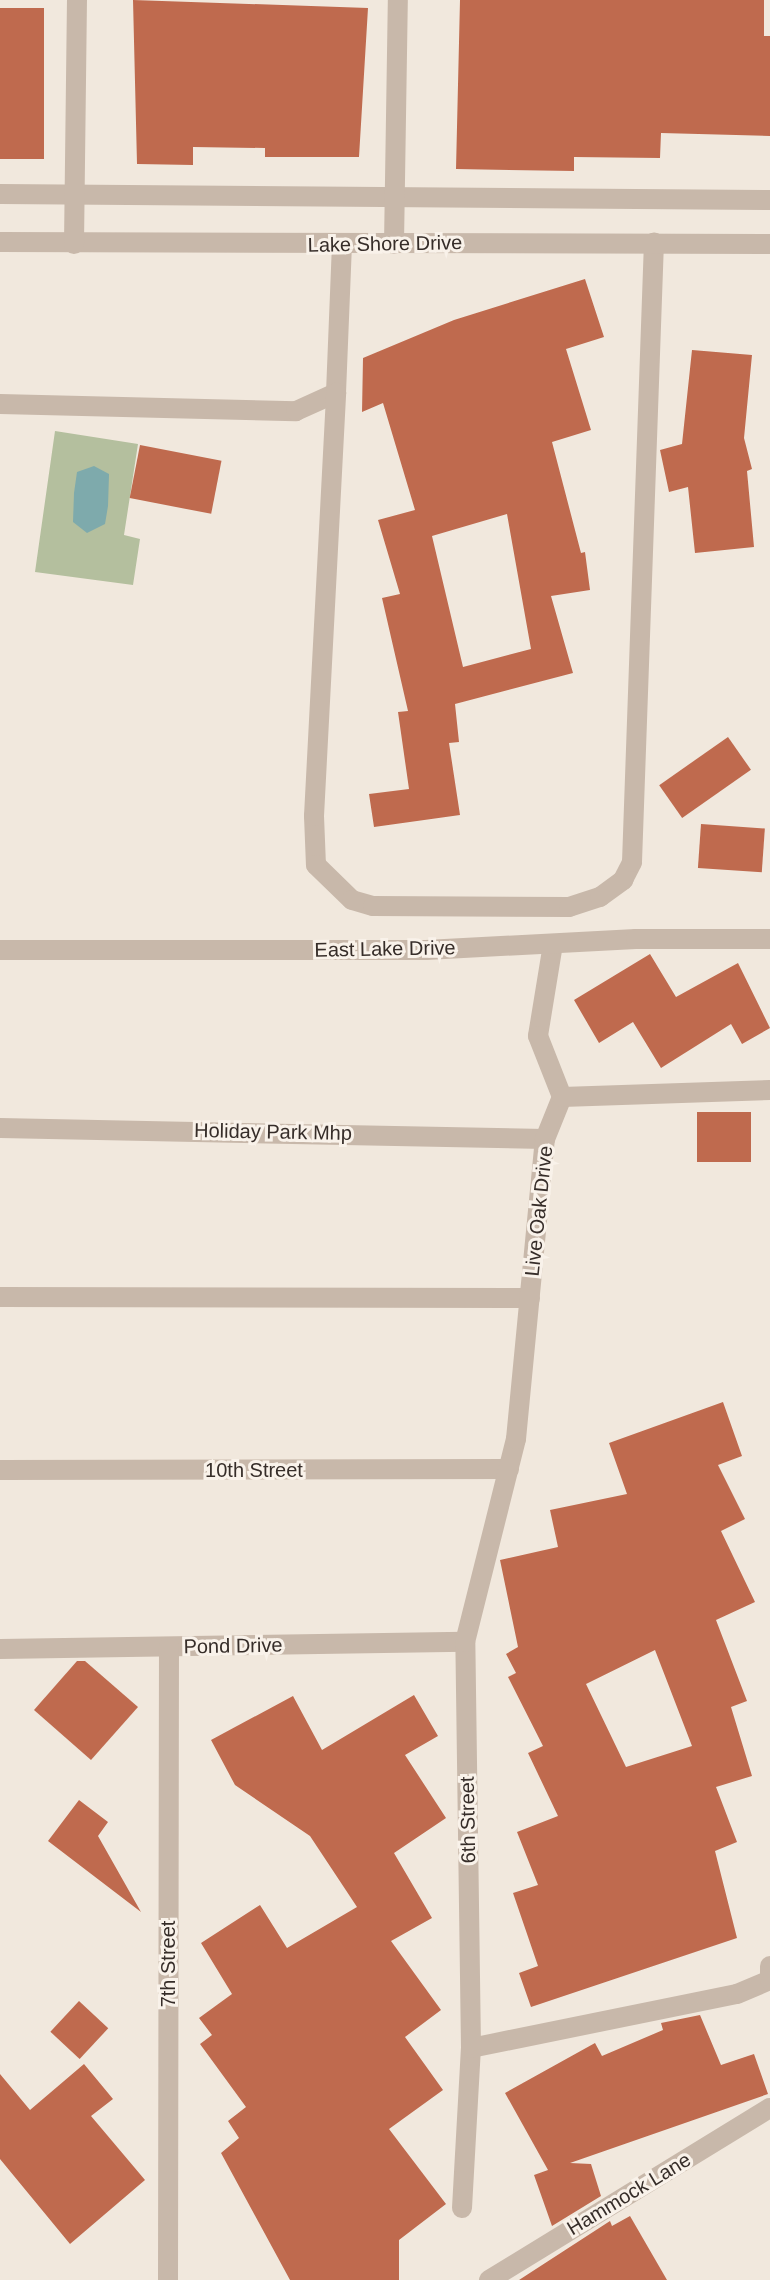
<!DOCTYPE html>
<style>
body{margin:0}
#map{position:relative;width:770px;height:2280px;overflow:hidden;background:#f1e8dd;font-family:Arial,sans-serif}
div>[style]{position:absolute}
.green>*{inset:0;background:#b4bf9e}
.water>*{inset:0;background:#7eaaac}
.building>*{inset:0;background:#bf6a4e;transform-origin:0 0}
.lane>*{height:20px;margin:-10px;padding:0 10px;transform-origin:10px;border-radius:10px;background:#c8b8aa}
.street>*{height:20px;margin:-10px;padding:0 10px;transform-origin:10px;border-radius:10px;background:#c8b8aa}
span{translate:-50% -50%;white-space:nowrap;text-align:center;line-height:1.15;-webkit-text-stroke:6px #f9f2ea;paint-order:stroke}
.street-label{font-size:20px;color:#362d29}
</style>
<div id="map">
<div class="green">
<div style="clip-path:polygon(55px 431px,138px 444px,124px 535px,140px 539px,133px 585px,35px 572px)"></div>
</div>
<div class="water">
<div style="clip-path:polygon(94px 466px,109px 474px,108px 506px,105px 524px,87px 533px,73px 522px,74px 493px,77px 472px)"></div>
</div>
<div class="building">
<div style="clip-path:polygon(133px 0,368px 8px,359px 157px,265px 157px,265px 148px,193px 147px,193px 165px,137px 164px)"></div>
<div style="clip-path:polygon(460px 0,764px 0,764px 36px,770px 36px,770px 136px,661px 133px,660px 158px,574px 157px,574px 171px,456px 169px)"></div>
<div style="left:0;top:8px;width:44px;height:151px"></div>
<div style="clip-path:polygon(evenodd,585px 279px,604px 337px,566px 349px,591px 430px,552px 442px,581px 553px,585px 552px,590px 590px,551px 596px,573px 673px,455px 704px,459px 742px,449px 743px,460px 815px,374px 827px,369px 794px,409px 789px,398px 712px,408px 711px,382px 598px,400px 594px,378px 520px,415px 510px,383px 403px,362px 412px,363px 358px,454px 320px,585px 279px,507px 514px,531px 649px,463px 667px,432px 536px,507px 514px)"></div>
<div style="clip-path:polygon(692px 350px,752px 355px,744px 438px,752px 469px,747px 471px,754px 547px,695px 553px,688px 487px,669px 492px,660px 450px,682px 444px)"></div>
<div style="left:140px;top:445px;width:83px;height:54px;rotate:11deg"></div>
<div style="left:728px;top:737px;width:40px;height:84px;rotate:55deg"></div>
<div style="left:701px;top:824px;width:64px;height:44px;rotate:4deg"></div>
<div style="clip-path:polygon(650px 954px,676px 997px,738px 963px,770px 1028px,742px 1044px,731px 1024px,661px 1068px,633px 1022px,599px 1043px,574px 1000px)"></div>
<div style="left:697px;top:1112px;width:54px;height:50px"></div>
<div style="clip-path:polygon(evenodd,723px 1402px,742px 1456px,718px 1465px,745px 1519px,721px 1531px,755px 1602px,716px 1620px,747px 1701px,731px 1707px,752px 1776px,716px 1787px,737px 1842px,715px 1851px,737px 1938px,531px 2007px,519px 1973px,538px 1966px,513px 1893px,538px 1885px,517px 1832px,558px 1816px,528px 1753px,543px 1746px,508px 1677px,516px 1673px,506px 1654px,518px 1647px,500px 1560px,558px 1547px,550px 1510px,627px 1494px,609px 1443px,723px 1402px,655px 1650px,692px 1746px,626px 1767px,586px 1684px,655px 1650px)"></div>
<div style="clip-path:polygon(77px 1661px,85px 1661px,138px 1707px,91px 1760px,34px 1710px)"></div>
<div style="clip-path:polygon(414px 1695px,438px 1736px,405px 1755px,446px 1818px,394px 1853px,432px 1918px,391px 1941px,441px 2010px,405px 2037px,443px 2090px,389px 2129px,446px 2204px,399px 2240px,399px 2280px,290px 2280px,221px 2153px,239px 2138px,228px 2121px,246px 2107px,200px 2044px,212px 2035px,199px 2018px,232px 1994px,201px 1943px,260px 1905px,287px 1948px,357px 1907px,310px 1836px,235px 1785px,211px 1740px,293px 1696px,322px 1750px)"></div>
<div style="clip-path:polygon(79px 1800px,108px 1822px,98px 1836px,141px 1912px,48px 1841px)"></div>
<div style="left:79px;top:2001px;width:40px;height:42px;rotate:43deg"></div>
<div style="clip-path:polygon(700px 2015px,721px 2065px,754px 2054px,768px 2094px,570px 2163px,591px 2164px,601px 2196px,552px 2226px,534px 2175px,548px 2170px,505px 2093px,595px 2043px,602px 2056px,663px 2030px,661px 2023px)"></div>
<div style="clip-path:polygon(84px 2064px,113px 2099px,91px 2116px,145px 2180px,70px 2244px,0 2159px,0 2074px,30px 2110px)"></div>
<div style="clip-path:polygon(630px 2216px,667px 2280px,519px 2280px,610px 2221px,612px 2226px)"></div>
</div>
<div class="lane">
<div style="left:314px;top:816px;width:49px;rotate:87.7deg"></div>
<div style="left:316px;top:865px;width:50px;rotate:44.2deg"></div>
<div style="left:352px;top:900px;width:22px;rotate:16deg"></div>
<div style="left:373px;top:906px;width:196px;rotate:0.3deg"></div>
<div style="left:569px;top:907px;width:33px;rotate:-18deg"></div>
<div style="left:600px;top:897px;width:29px;rotate:-36deg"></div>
<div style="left:623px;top:880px;width:20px;rotate:-63deg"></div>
<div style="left:632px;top:862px;width:620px;rotate:-87.97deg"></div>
</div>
<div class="street">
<div style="left:0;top:194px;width:770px;rotate:0.45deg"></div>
<div style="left:0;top:242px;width:770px;rotate:0.15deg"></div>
<div style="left:74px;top:244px;width:244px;rotate:-89.3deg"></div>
<div style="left:394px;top:244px;width:244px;rotate:-89.1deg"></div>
<div style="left:0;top:404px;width:296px;rotate:1.4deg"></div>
<div style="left:296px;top:411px;width:44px;rotate:-24.2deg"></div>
<div style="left:336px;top:393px;width:148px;rotate:-87.7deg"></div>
<div style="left:314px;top:816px;width:424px;rotate:-87deg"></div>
<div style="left:553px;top:944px;width:93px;rotate:99.3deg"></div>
<div style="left:538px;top:1036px;width:66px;rotate:68.5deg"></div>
<div style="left:0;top:950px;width:426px"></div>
<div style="left:426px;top:950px;width:210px;rotate:-3deg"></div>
<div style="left:636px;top:939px;width:134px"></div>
<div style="left:0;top:1128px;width:545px;rotate:1.16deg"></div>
<div style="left:0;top:1297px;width:530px;rotate:0.11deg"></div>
<div style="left:0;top:1470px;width:509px;rotate:-0.11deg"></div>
<div style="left:0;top:1649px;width:465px;rotate:-0.9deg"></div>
<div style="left:471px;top:2048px;width:271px;rotate:-11.5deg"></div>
<div style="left:737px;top:1994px;width:36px;rotate:-23deg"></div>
<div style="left:770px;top:1980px;width:14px;rotate:-90deg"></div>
<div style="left:462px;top:2208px;width:160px;rotate:-86.8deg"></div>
<div style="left:471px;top:2048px;width:406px;rotate:-90.8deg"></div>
<div style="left:465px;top:1642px;width:209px;rotate:-75.9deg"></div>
<div style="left:516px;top:1439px;width:301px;rotate:-84.5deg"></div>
<div style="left:545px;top:1139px;width:45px;rotate:-68deg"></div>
<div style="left:562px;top:1097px;width:208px;rotate:-1.9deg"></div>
<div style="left:168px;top:2280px;width:633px;rotate:-89.91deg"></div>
<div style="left:489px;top:2280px;width:329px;rotate:-31.5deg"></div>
</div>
<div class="street-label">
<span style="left:385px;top:244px;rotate:-1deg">Lake Shore Drive</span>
<span style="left:385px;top:949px;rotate:-1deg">East Lake Drive</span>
<span style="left:273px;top:1132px;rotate:1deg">Holiday Park Mhp</span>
<span style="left:539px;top:1211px;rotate:-84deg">Live Oak Drive</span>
<span style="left:254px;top:1470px">10th Street</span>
<span style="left:233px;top:1646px;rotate:-1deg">Pond Drive</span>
<span style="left:468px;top:1820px;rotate:-91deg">6th Street</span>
<span style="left:168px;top:1964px;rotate:-90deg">7th Street</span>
<span style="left:629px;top:2194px;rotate:-31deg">Hammock Lane</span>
</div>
</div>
